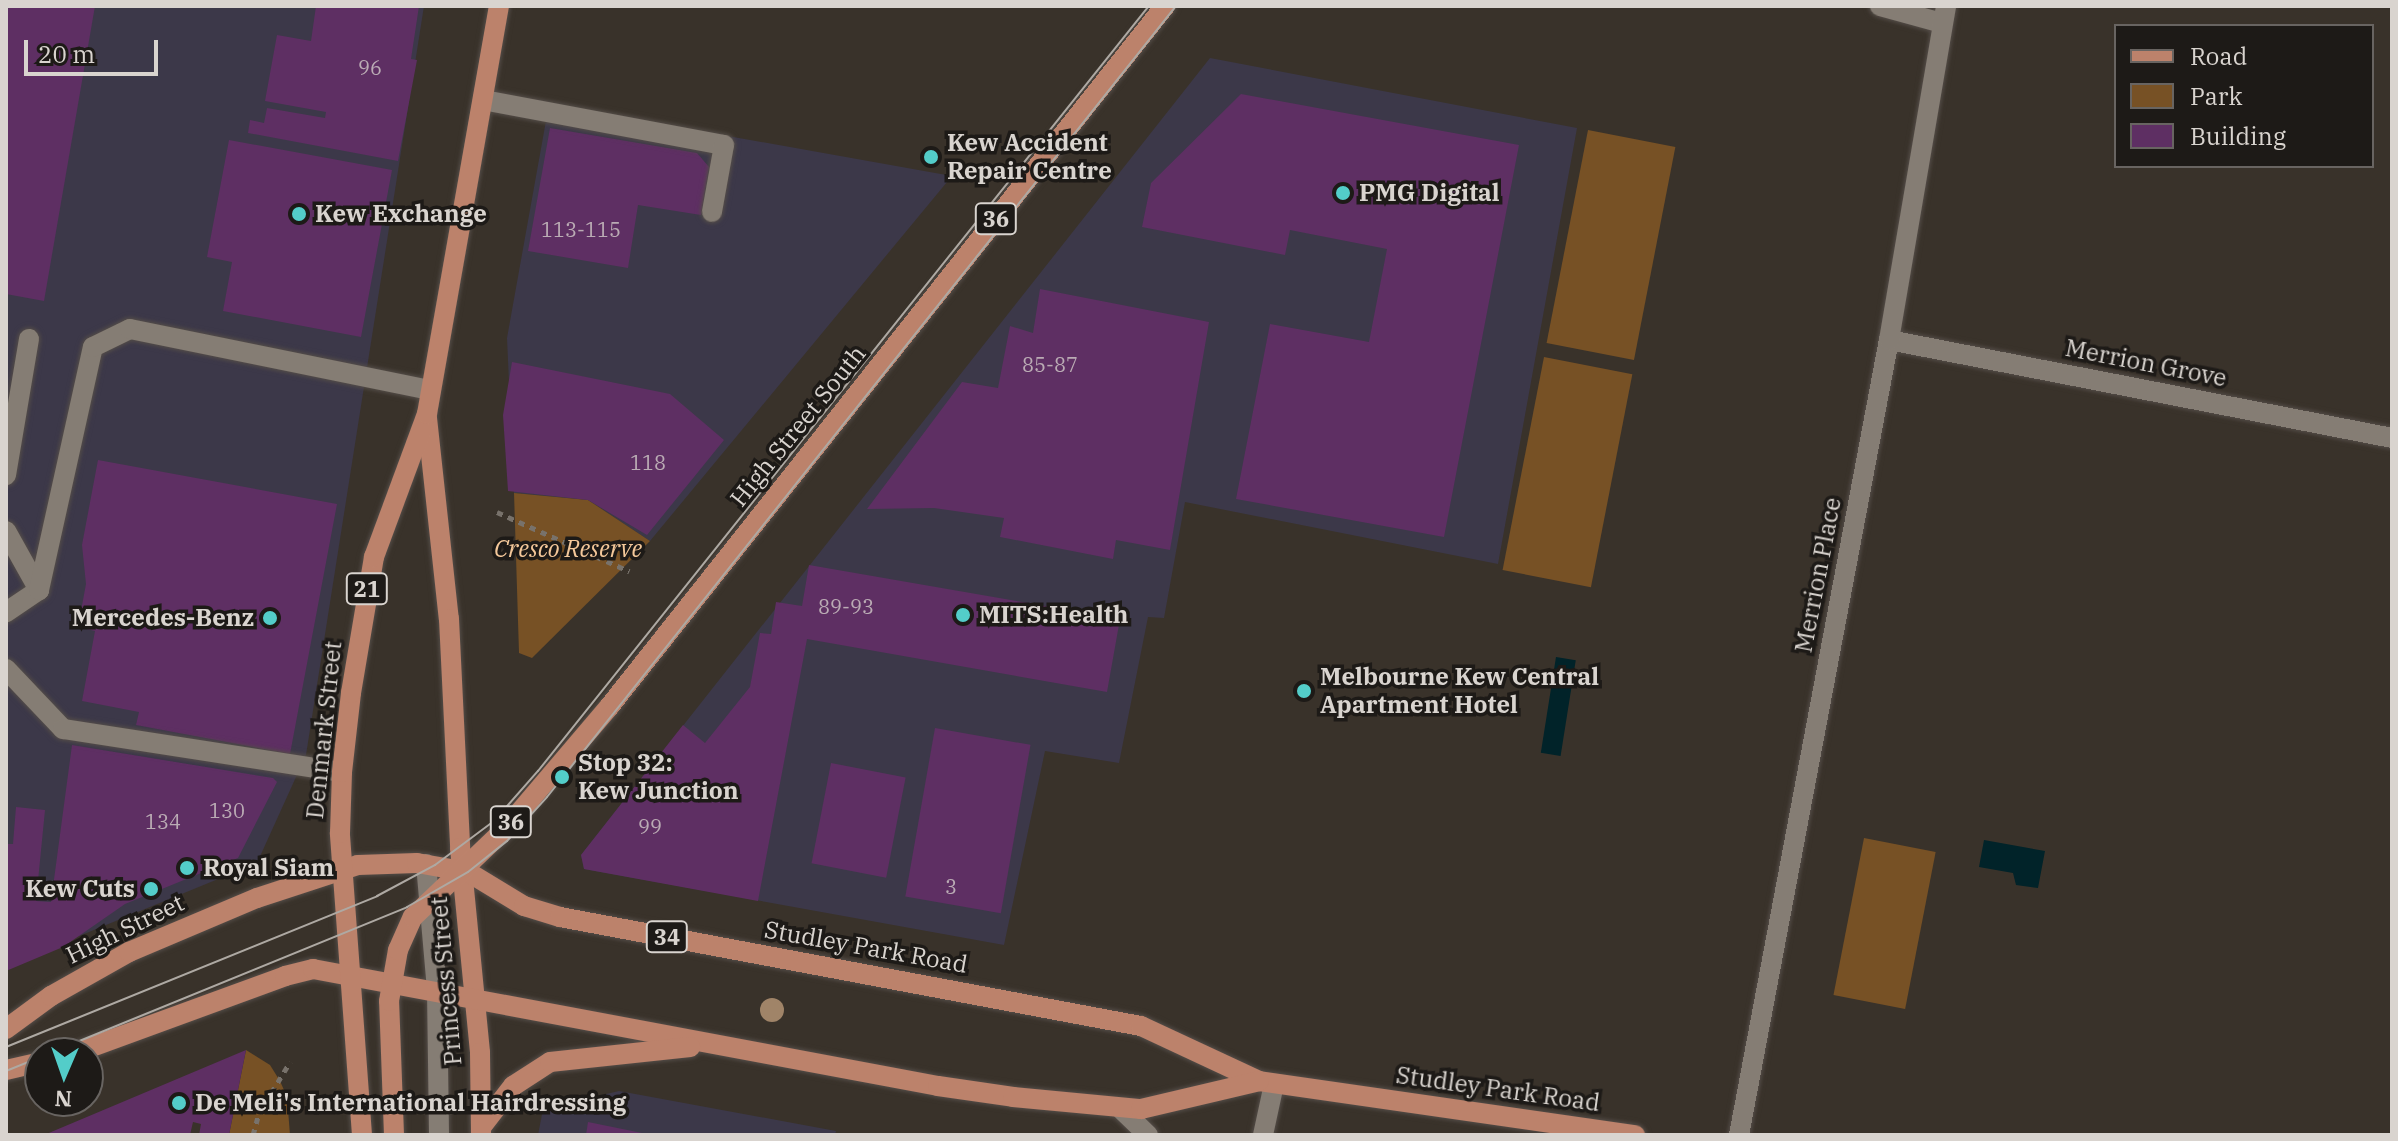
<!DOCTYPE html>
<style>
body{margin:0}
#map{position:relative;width:2398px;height:1141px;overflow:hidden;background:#39322a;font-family:"IBM Plex Serif",serif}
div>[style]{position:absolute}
.commercial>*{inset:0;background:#3c3849}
.green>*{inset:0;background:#775125;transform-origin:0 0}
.water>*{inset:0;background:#012329;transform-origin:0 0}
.building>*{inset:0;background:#5e2f63;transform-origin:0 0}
.path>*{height:5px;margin-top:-2.5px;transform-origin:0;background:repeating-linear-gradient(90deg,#78726b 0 6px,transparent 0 12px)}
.roads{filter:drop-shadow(0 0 2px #544d48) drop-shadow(0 0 2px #544d48)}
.minor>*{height:20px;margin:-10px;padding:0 10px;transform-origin:10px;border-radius:10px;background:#857d74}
.major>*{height:20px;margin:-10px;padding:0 10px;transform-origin:10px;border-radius:10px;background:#bc826b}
.tram>*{height:2px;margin:-1px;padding:0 1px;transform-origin:1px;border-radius:1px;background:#aea9a3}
.trees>*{width:24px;height:24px;margin:-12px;border-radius:50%;background:#a08468}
.dots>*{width:22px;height:22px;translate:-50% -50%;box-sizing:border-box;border:4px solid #1d1a17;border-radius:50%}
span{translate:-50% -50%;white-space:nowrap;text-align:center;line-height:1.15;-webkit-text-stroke:7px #1d1a17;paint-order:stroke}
.number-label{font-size:20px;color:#baabb4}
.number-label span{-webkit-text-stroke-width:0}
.shield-label span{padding:2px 6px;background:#1d1a17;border:2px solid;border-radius:6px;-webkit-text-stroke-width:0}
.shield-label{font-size:22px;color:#d9d4cf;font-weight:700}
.poi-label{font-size:24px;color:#d9d4cf;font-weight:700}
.left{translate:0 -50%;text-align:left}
.right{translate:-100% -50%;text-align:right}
.street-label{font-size:24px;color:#d9d4cf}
.park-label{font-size:24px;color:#f4c89a;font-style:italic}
.frame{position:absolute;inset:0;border:8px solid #d9d4cf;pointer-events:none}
.legend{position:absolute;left:2114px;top:24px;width:260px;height:144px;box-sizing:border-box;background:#1d1a17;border:2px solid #686461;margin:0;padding:10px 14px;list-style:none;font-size:24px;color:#d9d4cf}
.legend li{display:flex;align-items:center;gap:16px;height:40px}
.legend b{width:40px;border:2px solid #686461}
.north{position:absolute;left:24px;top:1037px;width:80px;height:80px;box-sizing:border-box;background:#1d1a17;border:2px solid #686461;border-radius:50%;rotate:182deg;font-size:22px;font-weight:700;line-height:32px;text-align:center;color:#d9d4cf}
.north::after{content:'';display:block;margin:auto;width:28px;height:36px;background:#53cdc9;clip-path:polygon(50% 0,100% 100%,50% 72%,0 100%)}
.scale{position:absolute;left:24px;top:40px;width:134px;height:36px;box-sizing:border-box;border:4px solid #d9d4cf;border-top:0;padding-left:10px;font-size:24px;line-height:28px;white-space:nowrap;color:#d9d4cf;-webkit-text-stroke:6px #1d1a17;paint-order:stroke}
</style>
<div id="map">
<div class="commercial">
<div style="clip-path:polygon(6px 6px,424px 6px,306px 755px,257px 863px,6px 966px)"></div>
<div style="clip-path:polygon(1210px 58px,1577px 128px,1498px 564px,1185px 502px,1164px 618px,1148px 617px,1119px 763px,1045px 751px,1004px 945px,584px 869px,581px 855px)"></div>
<div style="clip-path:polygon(549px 104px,952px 176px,650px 541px,588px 500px,514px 493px,507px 338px)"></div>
<div style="clip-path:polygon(619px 1091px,836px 1131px,835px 1135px,538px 1135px,543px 1109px)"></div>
</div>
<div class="green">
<div style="left:1588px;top:130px;width:89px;height:217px;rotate:11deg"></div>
<div style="left:1544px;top:357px;width:90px;height:217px;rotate:11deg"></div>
<div style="clip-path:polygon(514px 493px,588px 500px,650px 541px,532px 658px,519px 653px)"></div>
<div style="left:1864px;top:838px;width:73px;height:160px;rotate:11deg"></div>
<div style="clip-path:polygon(246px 1050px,270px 1065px,280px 1081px,287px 1097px,290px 1135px,229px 1135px)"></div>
</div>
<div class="water">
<div style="left:1556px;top:657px;width:20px;height:97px;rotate:9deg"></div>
<div style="clip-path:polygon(1984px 840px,2045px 851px,2038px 888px,2016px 885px,2013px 873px,1979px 867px)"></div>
</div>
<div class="building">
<div style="clip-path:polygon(6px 6px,95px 6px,44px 301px,6px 294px)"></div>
<div style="clip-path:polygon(316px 6px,419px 6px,411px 59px,417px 60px,398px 161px,248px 133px,250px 120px,264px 123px,267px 108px,325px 118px,326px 112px,265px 101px,277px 35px,311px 41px)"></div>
<div style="clip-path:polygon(1241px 94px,1519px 145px,1444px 537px,1236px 499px,1270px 324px,1369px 342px,1387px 249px,1290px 230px,1285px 255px,1142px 227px,1151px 183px)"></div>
<div style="clip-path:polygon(550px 128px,697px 153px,709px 167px,701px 215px,638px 205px,628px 268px,528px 251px)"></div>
<div style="clip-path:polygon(229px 140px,392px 170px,361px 337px,223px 311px,232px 262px,207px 257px)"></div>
<div style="clip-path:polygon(1040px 289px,1209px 322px,1170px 550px,1116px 540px,1113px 559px,1000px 537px,1004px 518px,934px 508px,867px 509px,962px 382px,998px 388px,1010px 326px,1033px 333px)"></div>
<div style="clip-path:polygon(512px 362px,670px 394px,724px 440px,647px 535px,588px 500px,508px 491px,503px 415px)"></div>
<div style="clip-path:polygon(98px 460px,337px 504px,290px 754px,136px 725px,139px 712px,82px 701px,95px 631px,78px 627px,86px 584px,82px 545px)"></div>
<div style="clip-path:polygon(809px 565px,1120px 619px,1107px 692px,807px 639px,758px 901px,584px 869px,581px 855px,683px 725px,705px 743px,750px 687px,760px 633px,771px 634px,776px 602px,802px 606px)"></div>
<div style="left:935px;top:728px;width:97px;height:171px;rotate:10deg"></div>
<div style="clip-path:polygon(72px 745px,273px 778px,277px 782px,238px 858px,125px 904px,63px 947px,6px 971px,6px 844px,13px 844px,16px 807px,45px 810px,36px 901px,51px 902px)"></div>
<div style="left:831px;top:763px;width:76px;height:102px;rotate:11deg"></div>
<div style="clip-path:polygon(246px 1050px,229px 1135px,199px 1135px,201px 1124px,193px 1122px,190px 1135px,44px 1135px)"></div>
<div style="clip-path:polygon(588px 1122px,647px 1134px,647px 1135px,586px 1135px)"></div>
</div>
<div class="path">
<div style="left:497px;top:512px;width:145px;rotate:24.1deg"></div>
<div style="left:253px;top:1135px;width:23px;rotate:-75deg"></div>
<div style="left:259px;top:1113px;width:60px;rotate:-58.7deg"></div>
</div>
<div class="roads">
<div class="minor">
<div style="left:1880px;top:6px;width:64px;rotate:15.3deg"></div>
<div style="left:483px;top:100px;width:245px;rotate:10.6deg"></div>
<div style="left:724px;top:145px;width:68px;rotate:100.2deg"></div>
<div style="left:1889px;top:340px;width:512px;rotate:11.02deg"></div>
<div style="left:6px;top:475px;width:138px;rotate:-80.4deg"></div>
<div style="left:6px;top:531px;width:68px;rotate:60.8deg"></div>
<div style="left:39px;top:590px;width:40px;rotate:146deg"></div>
<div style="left:39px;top:590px;width:249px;rotate:-77.5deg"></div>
<div style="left:93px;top:347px;width:41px;rotate:-25.9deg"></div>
<div style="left:130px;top:329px;width:307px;rotate:11.5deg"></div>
<div style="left:6px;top:669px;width:83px;rotate:46.5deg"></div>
<div style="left:63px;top:729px;width:282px;rotate:8.8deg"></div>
<div style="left:426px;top:864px;width:126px;rotate:85deg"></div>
<div style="left:437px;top:990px;width:145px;rotate:89.2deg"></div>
<div style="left:1120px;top:1108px;width:39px;rotate:44deg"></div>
<div style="left:1263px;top:1135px;width:52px;rotate:-77.8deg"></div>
<div style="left:1739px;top:1135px;width:809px;rotate:-79.32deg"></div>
<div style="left:1889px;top:340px;width:339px;rotate:-80.3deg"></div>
</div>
<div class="major">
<div style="left:427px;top:418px;width:202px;rotate:83.8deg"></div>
<div style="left:449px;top:619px;width:229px;rotate:87.2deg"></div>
<div style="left:460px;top:848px;width:206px;rotate:84.4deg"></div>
<div style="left:480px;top:1053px;width:82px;rotate:89.3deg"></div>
<div style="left:6px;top:1029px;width:56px;rotate:-36.3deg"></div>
<div style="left:51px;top:996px;width:90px;rotate:-29.4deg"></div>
<div style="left:129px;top:952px;width:139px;rotate:-22.9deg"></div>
<div style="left:257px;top:898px;width:106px;rotate:-18.1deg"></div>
<div style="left:358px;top:865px;width:59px;rotate:-1.9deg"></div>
<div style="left:417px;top:863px;width:52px;rotate:10deg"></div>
<div style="left:468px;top:872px;width:66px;rotate:31.3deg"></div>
<div style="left:524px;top:906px;width:38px;rotate:17deg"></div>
<div style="left:560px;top:917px;width:591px;rotate:10.63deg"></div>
<div style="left:1141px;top:1026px;width:130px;rotate:25deg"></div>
<div style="left:1259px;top:1081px;width:380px;rotate:8.2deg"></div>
<div style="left:75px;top:1053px;width:224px;rotate:-20.1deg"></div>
<div style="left:285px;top:976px;width:29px;rotate:-14deg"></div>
<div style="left:313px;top:969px;width:636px;rotate:10.6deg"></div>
<div style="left:938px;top:1086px;width:76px;rotate:8.3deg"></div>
<div style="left:1013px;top:1097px;width:129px;rotate:5.4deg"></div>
<div style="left:1141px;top:1109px;width:121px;rotate:-13.3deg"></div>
<div style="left:6px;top:1070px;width:35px;rotate:-13deg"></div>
<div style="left:482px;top:1126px;width:51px;rotate:-52.2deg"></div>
<div style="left:513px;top:1086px;width:44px;rotate:-33deg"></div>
<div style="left:550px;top:1062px;width:141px;rotate:-6.1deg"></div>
<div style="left:362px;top:1135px;width:303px;rotate:-94.2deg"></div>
<div style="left:340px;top:833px;width:61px;rotate:-88.1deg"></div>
<div style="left:342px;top:772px;width:80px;rotate:-83.5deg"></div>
<div style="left:351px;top:693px;width:138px;rotate:-80.4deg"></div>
<div style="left:374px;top:557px;width:153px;rotate:-69.7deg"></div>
<div style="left:427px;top:414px;width:414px;rotate:-80deg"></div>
<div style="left:394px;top:1135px;width:134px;rotate:-92.1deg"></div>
<div style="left:389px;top:1001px;width:52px;rotate:-80deg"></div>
<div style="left:398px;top:950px;width:36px;rotate:-66deg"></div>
<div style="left:413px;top:917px;width:129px;rotate:-43.7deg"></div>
<div style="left:506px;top:828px;width:159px;rotate:-49.6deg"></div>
<div style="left:609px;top:707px;width:895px;rotate:-51.58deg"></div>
</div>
</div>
<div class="tram">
<div style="left:6px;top:1047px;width:401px;rotate:-22.1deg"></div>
<div style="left:377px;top:896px;width:66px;rotate:-28.1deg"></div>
<div style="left:435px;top:865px;width:74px;rotate:-36.7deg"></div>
<div style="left:494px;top:821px;width:67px;rotate:-48.7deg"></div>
<div style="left:538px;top:771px;width:979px;rotate:-51.39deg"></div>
<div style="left:50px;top:1053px;width:386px;rotate:-22.2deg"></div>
<div style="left:407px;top:907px;width:70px;rotate:-29.8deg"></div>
<div style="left:468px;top:872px;width:50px;rotate:-38.5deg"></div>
<div style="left:507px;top:841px;width:59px;rotate:-47.7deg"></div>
<div style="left:547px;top:797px;width:1011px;rotate:-51.51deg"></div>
<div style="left:6px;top:1071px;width:37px;rotate:-22deg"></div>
</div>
<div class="trees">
<div style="left:772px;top:1010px"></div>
</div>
<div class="dots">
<div style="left:931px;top:157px;background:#53cdc9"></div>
<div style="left:1343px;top:193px;background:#53cdc9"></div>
<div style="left:299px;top:214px;background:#53cdc9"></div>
<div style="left:963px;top:615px;background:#53cdc9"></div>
<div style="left:270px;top:618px;background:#53cdc9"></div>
<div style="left:1304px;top:691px;background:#53cdc9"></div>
<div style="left:562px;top:777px;background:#53cdc9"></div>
<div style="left:187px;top:868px;background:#53cdc9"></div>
<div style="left:151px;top:889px;background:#53cdc9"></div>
<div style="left:179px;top:1103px;background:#53cdc9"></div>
</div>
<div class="number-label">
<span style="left:370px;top:67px">96</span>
<span style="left:581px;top:229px">113-115</span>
<span style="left:1050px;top:364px">85-87</span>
<span style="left:648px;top:462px">118</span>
<span style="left:846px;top:606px">89-93</span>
<span style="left:227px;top:810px">130</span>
<span style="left:163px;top:821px">134</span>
<span style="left:650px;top:826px">99</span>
<span style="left:951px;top:886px">3</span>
</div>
<div class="shield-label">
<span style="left:996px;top:219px">36</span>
<span style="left:367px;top:589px">21</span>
<span style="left:511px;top:822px">36</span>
<span style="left:667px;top:937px">34</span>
</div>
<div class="poi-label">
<span class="left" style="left:947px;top:157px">Kew Accident<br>Repair Centre</span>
<span class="left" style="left:1359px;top:193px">PMG Digital</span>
<span class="left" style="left:315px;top:214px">Kew Exchange</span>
<span class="left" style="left:979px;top:615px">MITS:Health</span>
<span class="right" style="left:254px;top:618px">Mercedes-Benz</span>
<span class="left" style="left:1320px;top:691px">Melbourne Kew Central<br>Apartment Hotel</span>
<span class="left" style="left:578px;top:777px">Stop 32:<br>Kew Junction</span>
<span class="left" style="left:203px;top:868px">Royal Siam</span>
<span class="right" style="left:135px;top:889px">Kew Cuts</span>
<span class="left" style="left:195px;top:1103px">De Meli's International Hairdressing</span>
</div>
<div class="street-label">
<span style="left:2146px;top:363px;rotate:11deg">Merrion Grove</span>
<span style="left:798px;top:426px;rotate:-51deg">High Street South</span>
<span style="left:1818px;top:575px;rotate:-79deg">Merrion Place</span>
<span style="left:324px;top:730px;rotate:-84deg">Denmark Street</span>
<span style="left:125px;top:929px;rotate:-26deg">High Street</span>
<span style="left:866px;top:947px;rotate:10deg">Studley Park Road</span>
<span style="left:446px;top:981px;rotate:-95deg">Princess Street</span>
<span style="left:1498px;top:1089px;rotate:8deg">Studley Park Road</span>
</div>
<div class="park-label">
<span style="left:568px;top:549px">Cresco Reserve</span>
</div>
<div class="frame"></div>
<ul class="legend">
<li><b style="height:10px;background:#bc826b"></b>Road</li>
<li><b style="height:22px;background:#775125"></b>Park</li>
<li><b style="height:22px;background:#5e2f63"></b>Building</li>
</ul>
<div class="north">N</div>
<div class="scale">20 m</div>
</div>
